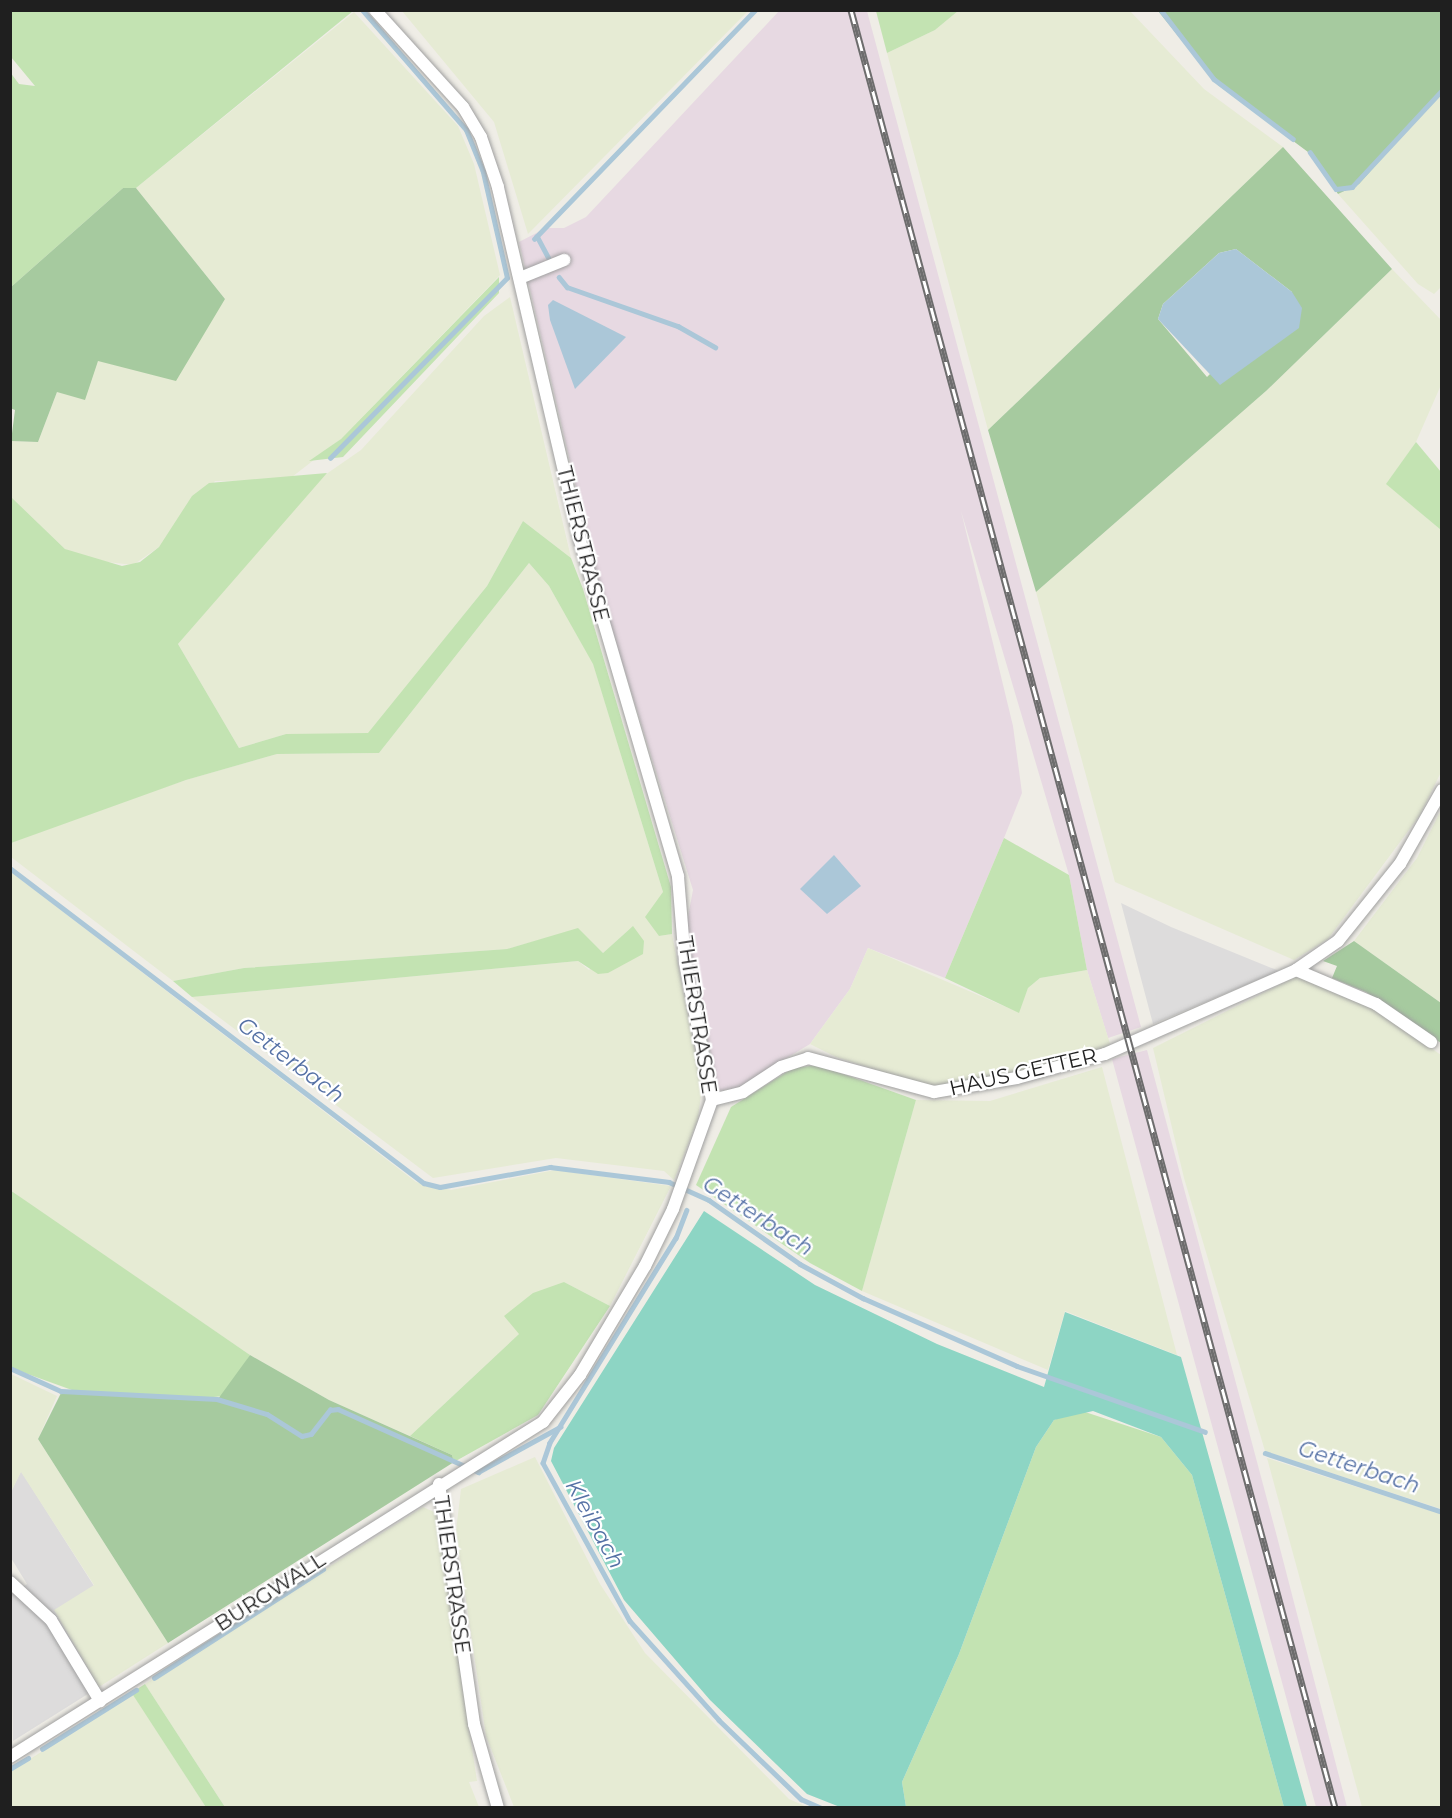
<!DOCTYPE html>
<style>
body{margin:0}
#map{position:relative;width:1452px;height:1818px;overflow:hidden;background:#efede6;font-family:Montserrat,sans-serif}
div>[style]{position:absolute}
.residential>*{inset:0;background:#dddcdc}
.industrial>*{inset:0;background:#e7d9e2}
.farmland>*{inset:0;background:#e6ebd4}
.grass>*{inset:0;background:#c3e3b2;transform-origin:0 0}
.forest>*{inset:0;background:#a6ca9f}
.pitch>*{inset:0;background:#8dd5c4}
.water>*{inset:0;background:#abc7d8}
.stream>*{height:4.5px;margin:-2.25px;padding:0 2.25px;transform-origin:2.25px;border-radius:2.25px;background:#abc7d8}
.roads{filter:drop-shadow(0 0 2px #a0a0a0) drop-shadow(0 0 2px #a0a0a0)}
.minor>*{height:12px;margin:-6px;padding:0 6px;transform-origin:6px;border-radius:6px;background:#fff}
.rail>*{height:7px;margin-top:-3.5px;transform-origin:0;background:repeating-linear-gradient(90deg,#fff 0 14px,#6d6d6d 0 28px);box-sizing:border-box;border-block:2px solid #6d6d6d}
span{translate:-50% -50%;white-space:nowrap;text-align:center;line-height:1.15;-webkit-text-stroke:4.5px #fff;paint-order:stroke}
.street-label{font-size:21px;color:#1f1f1f}
.water-label{font-size:22px;color:#5571a5;font-style:italic}
.frame{position:absolute;inset:0;border:12px solid #1f1f1f;pointer-events:none}
</style>
<div id="map">
<div class="residential">
<div style="clip-path:polygon(1121px 903px,1171px 927px,1279px 971px,1153px 1024px)"></div>
<div style="clip-path:polygon(21px 1471px,94px 1586px,99px 1687px,13px 1741px,11px 1595px,27px 1584px,11px 1558px,11px 1492px)"></div>
</div>
<div class="industrial">
<div style="clip-path:polygon(779px 11px,867px 11px,1141px 1027px,1108px 1038px,1087px 970px,1069px 875px,961px 511px,1013px 726px,1022px 793px,1004px 838px,945px 978px,868px 948px,850px 989px,810px 1044px,737px 1088px,719px 1091px,691px 968px,687px 922px,693px 890px,601px 595px,519px 242px,546px 228px,564px 228px,586px 217px)"></div>
<div style="clip-path:polygon(1147px 1050px,1276px 1533px,1347px 1807px,1316px 1807px,1112px 1059px)"></div>
</div>
<div class="farmland">
<div style="clip-path:polygon(402px 11px,748px 11px,528px 234px,494px 122px)"></div>
<div style="clip-path:polygon(958px 11px,1130px 11px,1204px 89px,1283px 147px,988px 430px,887px 53px,935px 30px)"></div>
<div style="clip-path:polygon(354px 12px,458px 126px,474px 164px,500px 275px,341px 439px,288px 480px,215px 481px,159px 547px,133px 565px,90px 560px,65px 549px,11px 497px,10px 441px,38px 442px,57px 392px,98px 361px,225px 299px,136px 188px)"></div>
<div style="clip-path:polygon(1441px 92px,1441px 287px,1434px 294px,1418px 284px,1338px 194px,1359px 183px)"></div>
<div style="clip-path:polygon(1392px 269px,1441px 320px,1441px 385px,1416px 442px,1387px 484px,1441px 530px,1441px 772px,1420px 815px,1328px 939px,1294px 960px,1115px 882px,1036px 592px,1266px 391px)"></div>
<div style="clip-path:polygon(510px 297px,571px 558px,523px 521px,487px 586px,368px 734px,286px 734px,239px 748px,178px 644px,322px 477px,361px 450px,484px 316px)"></div>
<div style="clip-path:polygon(529px 563px,549px 586px,593px 663px,663px 892px,659px 936px,672px 934px,702px 1086px,698px 1119px,674px 1180px,664px 1171px,556px 1158px,433px 1178px,192px 997px,578px 961px,589px 970px,632px 927px,603px 953px,578px 929px,507px 949px,244px 968px,173px 981px,11px 857px,10px 843px,34px 831px,186px 780px,277px 754px,379px 753px)"></div>
<div style="clip-path:polygon(1441px 810px,1441px 1003px,1354px 941px,1417px 858px)"></div>
<div style="clip-path:polygon(11px 872px,416px 1182px,451px 1190px,555px 1170px,671px 1186px,610px 1306px,564px 1282px,519px 1334px,410px 1436px,329px 1400px,250px 1355px,30px 1205px,11px 1190px)"></div>
<div style="clip-path:polygon(868px 948px,1018px 1012px,1028px 988px,1040px 978px,1087px 970px,1111px 1047px,1015px 1074px,932px 1088px,836px 1057px,810px 1044px,850px 989px)"></div>
<div style="clip-path:polygon(1297px 976px,1362px 1000px,1441px 1055px,1441px 1509px,1265px 1451px,1184px 1178px,1153px 1048px)"></div>
<div style="clip-path:polygon(1102px 1067px,1177px 1355px,1065px 1311px,1048px 1370px,862px 1291px,916px 1100px,990px 1101px)"></div>
<div style="clip-path:polygon(11px 1374px,57px 1396px,38px 1439px,168px 1643px,99px 1687px,54px 1610px,94px 1585px,21px 1472px,11px 1492px)"></div>
<div style="clip-path:polygon(535px 1457px,600px 1584px,645px 1653px,789px 1799px,807px 1807px,514px 1807px,486px 1736px,456px 1531px,461px 1489px)"></div>
<div style="clip-path:polygon(1267px 1458px,1441px 1514px,1441px 1807px,1362px 1807px)"></div>
<div style="clip-path:polygon(423px 1507px,436px 1513px,477px 1781px,469px 1782px,479px 1807px,225px 1807px,145px 1684px)"></div>
<div style="clip-path:polygon(133px 1694px,206px 1807px,11px 1808px,11px 1771px)"></div>
</div>
<div class="grass">
<div style="clip-path:polygon(11px 11px,352px 10px,353px 11px,136px 188px,123px 188px,11px 287px,10px 72px,19px 84px,35px 86px,11px 57px)"></div>
<div style="clip-path:polygon(876px 11px,876px 10px,958px 11px,935px 30px,887px 53px)"></div>
<div style="clip-path:polygon(499px 277px,499px 293px,343px 457px,309px 461px,341px 439px)"></div>
<div style="clip-path:polygon(1416px 442px,1441px 472px,1441px 530px,1386px 484px)"></div>
<div style="clip-path:polygon(327px 473px,178px 644px,239px 748px,286px 734px,368px 733px,487px 586px,523px 521px,571px 558px,583px 589px,671px 887px,672px 934px,659px 936px,645px 917px,663px 892px,593px 664px,549px 586px,529px 563px,379px 753px,277px 754px,186px 780px,11px 843px,11px 497px,65px 549px,122px 566px,140px 562px,159px 547px,192px 496px,209px 483px)"></div>
<div style="clip-path:polygon(1004px 838px,1069px 875px,1087px 970px,1040px 978px,1028px 988px,1019px 1013px,945px 978px)"></div>
<div style="clip-path:polygon(633px 926px,644px 941px,643px 954px,608px 973px,598px 974px,578px 961px,192px 997px,173px 981px,244px 968px,507px 949px,578px 928px,603px 953px)"></div>
<div style="clip-path:polygon(818px 1065px,916px 1100px,862px 1291px,810px 1263px,696px 1185px,731px 1107px,793px 1068px)"></div>
<div style="clip-path:polygon(10px 1190px,250px 1355px,224px 1396px,183px 1400px,83px 1394px,11px 1368px)"></div>
<div style="clip-path:polygon(564px 1282px,610px 1306px,538px 1415px,454px 1462px,452px 1455px,410px 1436px,519px 1334px,504px 1316px,533px 1293px)"></div>
<div style="clip-path:polygon(1079px 1410px,1161px 1437px,1192px 1475px,1284px 1807px,906px 1807px,902px 1782px,959px 1654px,1036px 1447px,1054px 1420px)"></div>
<div style="left:145px;top:1684px;width:147px;height:16px;rotate:57deg"></div>
</div>
<div class="forest">
<div style="clip-path:polygon(1158px 11px,1441px 11px,1441px 92px,1359px 184px,1338px 194px,1312px 155px,1218px 85px)"></div>
<div style="clip-path:polygon(evenodd,1283px 147px,1392px 269px,1266px 391px,1036px 592px,988px 430px,1283px 147px,1236px 249px,1292px 292px,1207px 377px,1158px 319px,1163px 304px,1219px 253px,1236px 249px)"></div>
<div style="clip-path:polygon(123px 188px,136px 188px,225px 299px,176px 381px,98px 361px,85px 400px,57px 392px,38px 442px,11px 441px,15px 410px,10px 408px,11px 287px)"></div>
<div style="clip-path:polygon(1354px 941px,1441px 1003px,1441px 1043px,1366px 992px,1332px 978px,1337px 966px,1323px 961px)"></div>
<div style="clip-path:polygon(250px 1355px,329px 1400px,452px 1455px,454px 1462px,168px 1643px,38px 1439px,62px 1391px,218px 1399px)"></div>
</div>
<div class="pitch">
<div style="clip-path:polygon(704px 1211px,815px 1285px,937px 1344px,1044px 1387px,1065px 1312px,1181px 1357px,1307px 1807px,1284px 1807px,1192px 1475px,1161px 1437px,1093px 1411px,1054px 1420px,1036px 1447px,959px 1654px,902px 1782px,906px 1807px,840px 1807px,807px 1794px,710px 1700px,624px 1600px,551px 1461px,554px 1448px)"></div>
</div>
<div class="water">
<div style="clip-path:polygon(1236px 249px,1292px 292px,1302px 308px,1299px 328px,1220px 385px,1158px 319px,1163px 304px,1219px 253px)"></div>
<div style="clip-path:polygon(553px 300px,626px 337px,575px 389px,550px 320px,548px 305px)"></div>
<div style="clip-path:polygon(834px 855px,861px 886px,827px 914px,800px 889px)"></div>
</div>
<div class="stream">
<div style="left:1161px;top:10px;width:87px;rotate:52.5deg"></div>
<div style="left:1214px;top:79px;width:99px;rotate:37.2deg"></div>
<div style="left:1310px;top:152px;width:45px;rotate:54.9deg"></div>
<div style="left:1336px;top:189px;width:16px;rotate:-7deg"></div>
<div style="left:1352px;top:187px;width:132px;rotate:-47.1deg"></div>
<div style="left:537px;top:236px;width:24px;rotate:62deg"></div>
<div style="left:534px;top:239px;width:318px;rotate:-46deg"></div>
<div style="left:559px;top:277px;width:13px;rotate:51deg"></div>
<div style="left:567px;top:287px;width:118px;rotate:19.4deg"></div>
<div style="left:678px;top:326px;width:43px;rotate:29.6deg"></div>
<div style="left:330px;top:458px;width:252px;rotate:-45.5deg"></div>
<div style="left:507px;top:278px;width:109px;rotate:-102.8deg"></div>
<div style="left:483px;top:172px;width:45px;rotate:-112deg"></div>
<div style="left:466px;top:130px;width:159px;rotate:-130.9deg"></div>
<div style="left:10px;top:868px;width:520px;rotate:37.27deg"></div>
<div style="left:424px;top:1183px;width:16px;rotate:14deg"></div>
<div style="left:440px;top:1187px;width:112px;rotate:-10.3deg"></div>
<div style="left:550px;top:1167px;width:120px;rotate:7.2deg"></div>
<div style="left:669px;top:1182px;width:44px;rotate:24.2deg"></div>
<div style="left:709px;top:1200px;width:111px;rotate:35.1deg"></div>
<div style="left:800px;top:1264px;width:72px;rotate:28.4deg"></div>
<div style="left:863px;top:1298px;width:168px;rotate:23.8deg"></div>
<div style="left:1017px;top:1366px;width:199px;rotate:19.3deg"></div>
<div style="left:687px;top:1210px;width:30px;rotate:111deg"></div>
<div style="left:676px;top:1238px;width:241px;rotate:121.6deg"></div>
<div style="left:550px;top:1443px;width:21px;rotate:109deg"></div>
<div style="left:543px;top:1463px;width:180px;rotate:61.2deg"></div>
<div style="left:630px;top:1621px;width:133px;rotate:48deg"></div>
<div style="left:719px;top:1720px;width:114px;rotate:43.9deg"></div>
<div style="left:801px;top:1799px;width:22px;rotate:24deg"></div>
<div style="left:10px;top:1368px;width:56px;rotate:24.3deg"></div>
<div style="left:61px;top:1391px;width:156px;rotate:2.9deg"></div>
<div style="left:217px;top:1399px;width:52px;rotate:16.7deg"></div>
<div style="left:267px;top:1414px;width:41px;rotate:32.2deg"></div>
<div style="left:302px;top:1436px;width:9px;rotate:-13deg"></div>
<div style="left:311px;top:1434px;width:31px;rotate:-52deg"></div>
<div style="left:330px;top:1410px;width:8px;rotate:-7deg"></div>
<div style="left:338px;top:1409px;width:154px;rotate:24.2deg"></div>
<div style="left:478px;top:1472px;width:94px;rotate:-28.8deg"></div>
<div style="left:1265px;top:1453px;width:187px;rotate:18.4deg"></div>
<div style="left:154px;top:1678px;width:201px;rotate:-32.8deg"></div>
<div style="left:42px;top:1749px;width:111px;rotate:-32.1deg"></div>
<div style="left:10px;top:1769px;width:21px;rotate:-31deg"></div>
</div>
<div class="roads">
<div class="minor">
<div style="left:520px;top:278px;width:48px;rotate:-22.2deg"></div>
<div style="left:1296px;top:970px;width:87px;rotate:23deg"></div>
<div style="left:1376px;top:1004px;width:67px;rotate:34.6deg"></div>
<div style="left:712px;top:1100px;width:32px;rotate:-14deg"></div>
<div style="left:743px;top:1092px;width:45px;rotate:-33.3deg"></div>
<div style="left:781px;top:1067px;width:28px;rotate:-18deg"></div>
<div style="left:808px;top:1058px;width:131px;rotate:15.1deg"></div>
<div style="left:934px;top:1092px;width:84px;rotate:-9.6deg"></div>
<div style="left:1017px;top:1078px;width:91px;rotate:-15.3deg"></div>
<div style="left:1105px;top:1054px;width:209px;rotate:-23.7deg"></div>
<div style="left:1296px;top:970px;width:51px;rotate:-34.6deg"></div>
<div style="left:1338px;top:941px;width:99px;rotate:-51.2deg"></div>
<div style="left:1400px;top:864px;width:85px;rotate:-60.4deg"></div>
<div style="left:439px;top:1484px;width:243px;rotate:81.7deg"></div>
<div style="left:474px;top:1724px;width:87px;rotate:74.1deg"></div>
<div style="left:10px;top:1582px;width:56px;rotate:42.8deg"></div>
<div style="left:51px;top:1620px;width:95px;rotate:58.8deg"></div>
<div style="left:10px;top:1757px;width:630px;rotate:-32.15deg"></div>
<div style="left:543px;top:1422px;width:60px;rotate:-51.8deg"></div>
<div style="left:580px;top:1375px;width:127px;rotate:-59.2deg"></div>
<div style="left:645px;top:1266px;width:64px;rotate:-63.8deg"></div>
<div style="left:673px;top:1209px;width:116px;rotate:-70.3deg"></div>
<div style="left:712px;top:1100px;width:141px;rotate:-101.1deg"></div>
<div style="left:685px;top:962px;width:86px;rotate:-94.7deg"></div>
<div style="left:678px;top:876px;width:350px;rotate:-106.3deg"></div>
<div style="left:580px;top:540px;width:362px;rotate:-103.1deg"></div>
<div style="left:498px;top:187px;width:53px;rotate:-108.8deg"></div>
<div style="left:481px;top:137px;width:35px;rotate:-121deg"></div>
<div style="left:463px;top:107px;width:131px;rotate:-132.2deg"></div>
</div>
</div>
<div class="rail">
<div style="left:851px;top:10px;width:1862px;rotate:74.93deg"></div>
</div>
<div class="street-label">
<span style="left:583px;top:544px;rotate:76deg">THIERSTRASSE</span>
<span style="left:697px;top:1015px;rotate:81deg">THIERSTRASSE</span>
<span style="left:1023px;top:1072px;rotate:-13deg">HAUS GETTER</span>
<span style="left:452px;top:1575px;rotate:82deg">THIERSTRASSE</span>
<span style="left:270px;top:1592px;rotate:-33deg">BURGWALL</span>
</div>
<div class="water-label">
<span style="left:291px;top:1060px;rotate:37deg">Getterbach</span>
<span style="left:758px;top:1216px;rotate:33deg">Getterbach</span>
<span style="left:1359px;top:1467px;rotate:18deg">Getterbach</span>
<span style="left:595px;top:1524px;rotate:61deg">Kleibach</span>
</div>
<div class="frame"></div>
</div>
